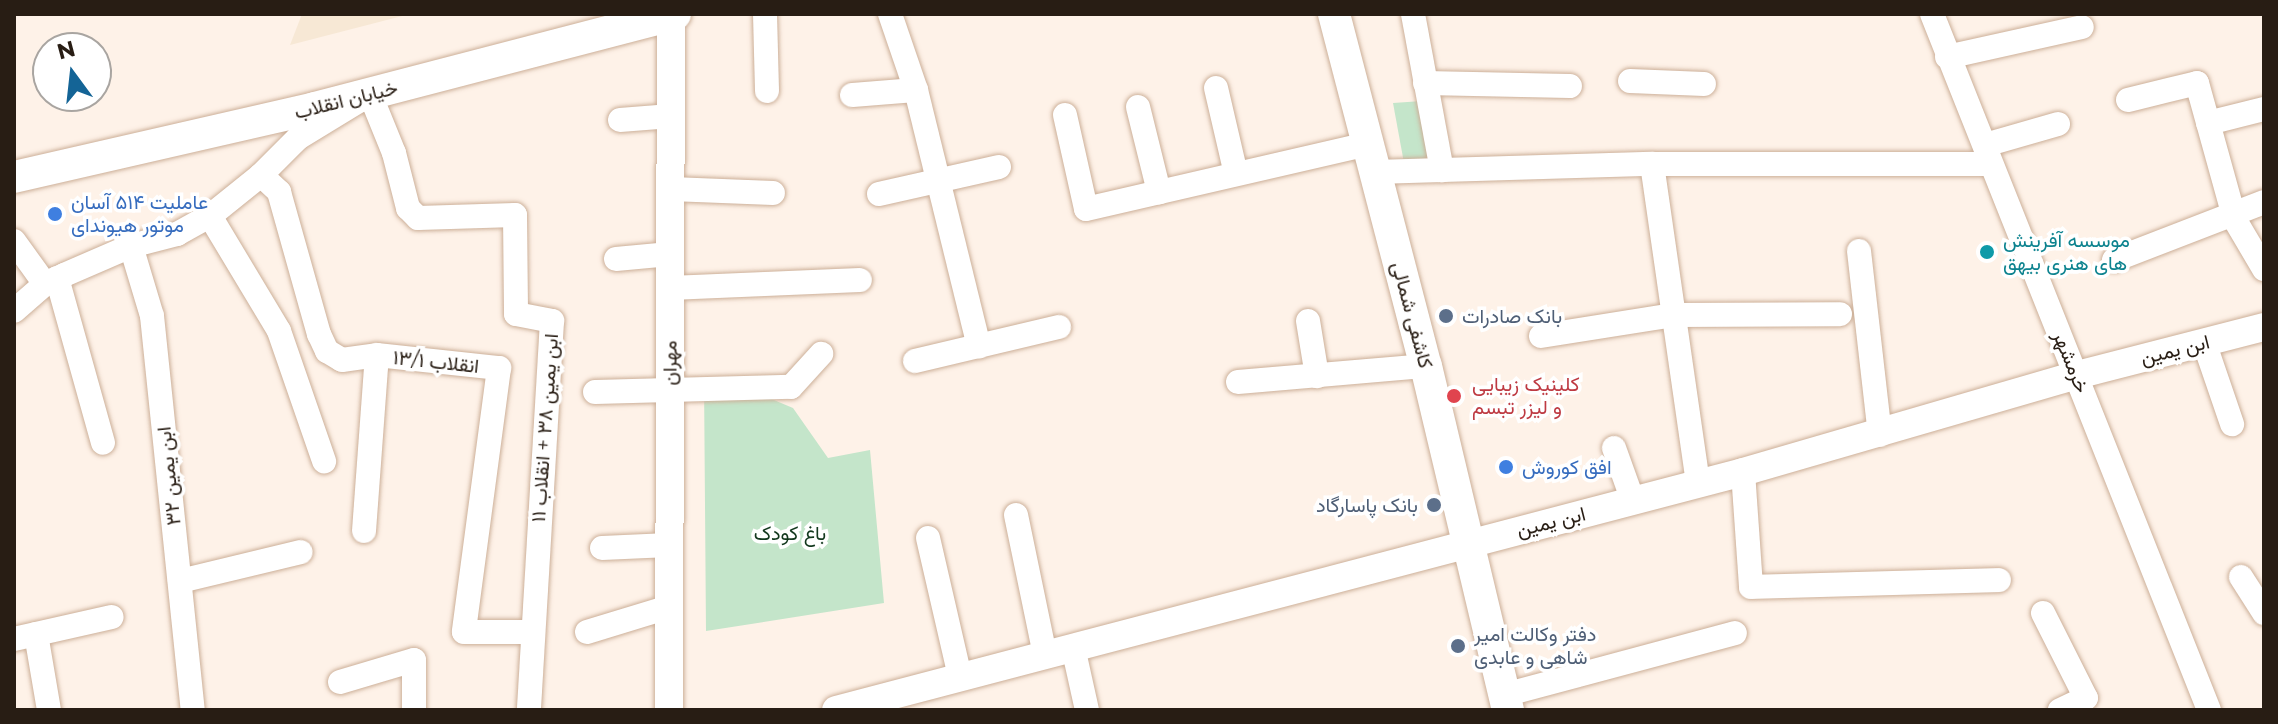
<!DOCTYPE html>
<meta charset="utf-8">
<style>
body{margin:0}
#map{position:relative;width:2278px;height:724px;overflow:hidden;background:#fef2e8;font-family:Montserrat,Vazirmatn,sans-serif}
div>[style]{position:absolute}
.education>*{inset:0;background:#f7e8d5}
.green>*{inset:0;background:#c4e5ca}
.roads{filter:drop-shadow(0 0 2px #ccaf98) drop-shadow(0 0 2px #ccaf98)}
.minor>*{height:24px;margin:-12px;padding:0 12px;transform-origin:12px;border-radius:12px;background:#fff}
.tertiary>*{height:28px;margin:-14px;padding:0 14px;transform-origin:14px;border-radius:14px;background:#fff}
.secondary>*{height:32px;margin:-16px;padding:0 16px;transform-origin:16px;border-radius:16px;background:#fff}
.dots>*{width:22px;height:22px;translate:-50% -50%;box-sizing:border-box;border:4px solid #fff;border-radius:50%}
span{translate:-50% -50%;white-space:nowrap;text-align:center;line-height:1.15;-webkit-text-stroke:7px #fff;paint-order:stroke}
.street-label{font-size:20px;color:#281d14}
.shop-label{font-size:20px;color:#366cbe}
.left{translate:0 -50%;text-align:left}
.culture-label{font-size:20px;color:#0d838f}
.service-label{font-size:20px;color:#4e5e75}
.right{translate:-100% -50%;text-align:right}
.health-label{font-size:20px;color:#be3a42}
.park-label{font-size:20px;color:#12381d}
.frame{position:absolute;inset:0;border:16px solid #281d14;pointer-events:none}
.north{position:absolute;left:32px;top:32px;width:80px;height:80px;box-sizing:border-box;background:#fff;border:2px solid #a9a5a1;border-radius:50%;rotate:345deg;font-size:22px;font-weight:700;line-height:32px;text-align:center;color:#281d14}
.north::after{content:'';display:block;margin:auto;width:28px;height:36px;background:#146496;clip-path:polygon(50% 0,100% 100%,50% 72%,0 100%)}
</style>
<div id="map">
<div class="education">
<div style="clip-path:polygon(302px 14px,410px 14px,290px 45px)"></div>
</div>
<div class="green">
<div style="clip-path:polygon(1422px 101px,1436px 161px,1404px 163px,1393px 103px)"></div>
<div style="clip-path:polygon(704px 380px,731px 382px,793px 408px,828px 458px,870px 450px,884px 603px,706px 631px)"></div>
</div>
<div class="roads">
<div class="minor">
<div style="left:765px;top:14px;width:77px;rotate:88.5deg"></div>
<div style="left:890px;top:14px;width:80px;rotate:71.1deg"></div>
<div style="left:916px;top:90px;width:264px;rotate:76.2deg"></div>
<div style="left:1413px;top:14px;width:159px;rotate:79.5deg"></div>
<div style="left:1932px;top:14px;width:749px;rotate:68.3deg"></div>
<div style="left:1947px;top:57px;width:138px;rotate:-12.5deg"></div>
<div style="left:1630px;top:81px;width:74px;rotate:2.3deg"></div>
<div style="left:1425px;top:83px;width:145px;rotate:1.2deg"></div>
<div style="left:1216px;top:88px;width:88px;rotate:76.9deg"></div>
<div style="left:852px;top:95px;width:64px;rotate:-4.5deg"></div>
<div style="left:2128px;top:100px;width:71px;rotate:-13.8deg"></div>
<div style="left:2197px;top:83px;width:142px;rotate:74.5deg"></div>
<div style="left:2235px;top:220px;width:57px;rotate:59.4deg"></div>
<div style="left:1138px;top:107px;width:88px;rotate:76.1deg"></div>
<div style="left:1065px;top:115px;width:96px;rotate:77.4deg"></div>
<div style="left:1086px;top:209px;width:288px;rotate:-13deg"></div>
<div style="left:620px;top:120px;width:51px;rotate:-4.5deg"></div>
<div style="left:2208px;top:123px;width:58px;rotate:-14deg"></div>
<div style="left:1985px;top:145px;width:76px;rotate:-16deg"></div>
<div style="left:1652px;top:164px;width:322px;rotate:81.8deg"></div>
<div style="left:1375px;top:172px;width:277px;rotate:-1.7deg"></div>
<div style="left:1652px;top:164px;width:338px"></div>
<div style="left:261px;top:175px;width:25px;rotate:43deg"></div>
<div style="left:279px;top:192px;width:148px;rotate:74.3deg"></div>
<div style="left:319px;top:334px;width:19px;rotate:65deg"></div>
<div style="left:327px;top:351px;width:17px;rotate:31deg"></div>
<div style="left:342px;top:360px;width:35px;rotate:-8deg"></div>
<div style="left:377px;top:355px;width:123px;rotate:6.1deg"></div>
<div style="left:499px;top:368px;width:266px;rotate:97.6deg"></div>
<div style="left:464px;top:632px;width:68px"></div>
<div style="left:671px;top:189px;width:102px;rotate:2.2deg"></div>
<div style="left:879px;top:194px;width:123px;rotate:-12.7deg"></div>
<div style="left:210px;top:216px;width:134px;rotate:59deg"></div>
<div style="left:279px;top:331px;width:138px;rotate:70.9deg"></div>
<div style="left:14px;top:241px;width:53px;rotate:54.2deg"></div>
<div style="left:131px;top:246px;width:73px;rotate:73.3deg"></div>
<div style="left:152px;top:316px;width:396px;rotate:84.1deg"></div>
<div style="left:1859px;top:251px;width:185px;rotate:83.5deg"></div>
<div style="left:616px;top:259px;width:54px;rotate:-5.3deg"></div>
<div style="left:2114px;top:260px;width:161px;rotate:-21.1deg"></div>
<div style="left:57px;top:278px;width:171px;rotate:74.4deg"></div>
<div style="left:670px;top:288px;width:190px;rotate:-2.4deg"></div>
<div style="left:14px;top:311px;width:41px;rotate:-41.1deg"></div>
<div style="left:45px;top:284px;width:21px;rotate:-25deg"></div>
<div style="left:64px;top:275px;width:73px;rotate:-23.4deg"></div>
<div style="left:131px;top:246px;width:48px;rotate:-14.6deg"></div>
<div style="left:177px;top:234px;width:38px;rotate:-29deg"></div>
<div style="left:210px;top:216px;width:65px;rotate:-38.8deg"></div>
<div style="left:261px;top:175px;width:52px;rotate:-45deg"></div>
<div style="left:298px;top:138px;width:84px;rotate:-31.4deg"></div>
<div style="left:370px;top:94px;width:64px;rotate:67.9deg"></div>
<div style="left:394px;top:153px;width:57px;rotate:75.7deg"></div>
<div style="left:408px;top:208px;width:14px;rotate:45deg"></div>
<div style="left:418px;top:218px;width:97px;rotate:-1.8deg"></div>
<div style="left:515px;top:215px;width:99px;rotate:89.4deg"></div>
<div style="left:516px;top:314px;width:37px;rotate:11deg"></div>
<div style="left:552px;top:321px;width:390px;rotate:93.4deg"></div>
<div style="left:1308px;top:321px;width:56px;rotate:80.7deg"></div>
<div style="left:1541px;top:336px;width:135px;rotate:-9deg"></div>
<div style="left:1674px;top:315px;width:166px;rotate:-0.3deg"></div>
<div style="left:2204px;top:342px;width:87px;rotate:71.1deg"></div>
<div style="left:915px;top:361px;width:148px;rotate:-13.3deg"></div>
<div style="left:1238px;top:382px;width:189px;rotate:-4.9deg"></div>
<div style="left:595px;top:392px;width:196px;rotate:-1.5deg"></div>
<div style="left:791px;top:387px;width:45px;rotate:-47.7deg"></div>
<div style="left:1614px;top:448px;width:56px;rotate:70.3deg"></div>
<div style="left:1743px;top:472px;width:115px;rotate:86deg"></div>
<div style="left:1751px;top:587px;width:248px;rotate:-1.6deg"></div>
<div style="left:1016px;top:515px;width:143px;rotate:78.3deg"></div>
<div style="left:364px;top:531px;width:176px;rotate:-85.8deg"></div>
<div style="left:928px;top:538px;width:143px;rotate:77deg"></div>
<div style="left:602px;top:548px;width:67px;rotate:-2.6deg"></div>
<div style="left:2241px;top:577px;width:43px;rotate:57.4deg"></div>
<div style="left:180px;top:581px;width:124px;rotate:-13.5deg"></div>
<div style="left:2043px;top:613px;width:95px;rotate:63.2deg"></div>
<div style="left:2086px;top:698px;width:29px;rotate:155deg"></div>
<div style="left:587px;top:632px;width:86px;rotate:-17deg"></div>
<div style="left:36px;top:634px;width:77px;rotate:80.3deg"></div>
<div style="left:14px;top:639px;width:100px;rotate:-12.7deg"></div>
<div style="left:1073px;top:647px;width:65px;rotate:77.5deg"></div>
<div style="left:340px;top:682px;width:77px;rotate:-16.6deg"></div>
<div style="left:414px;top:660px;width:50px;rotate:90deg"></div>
<div style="left:1504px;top:695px;width:239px;rotate:-15deg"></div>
</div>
<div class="tertiary">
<div style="left:669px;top:710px;width:695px;rotate:-89.84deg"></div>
<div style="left:836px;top:710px;width:938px;rotate:-14.7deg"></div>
<div style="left:1743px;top:472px;width:348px;rotate:-16.2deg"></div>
<div style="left:2077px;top:375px;width:193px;rotate:-14.4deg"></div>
</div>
<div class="secondary">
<div style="left:1334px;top:14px;width:364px;rotate:75.4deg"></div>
<div style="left:1426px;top:366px;width:354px;rotate:76.6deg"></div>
<div style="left:14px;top:177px;width:309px;rotate:-12.9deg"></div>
<div style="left:315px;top:108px;width:372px;rotate:-14.6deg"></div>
</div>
</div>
<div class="dots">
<div style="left:55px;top:214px;background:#3f7fe0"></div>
<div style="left:1987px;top:252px;background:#0f9aa8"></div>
<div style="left:1446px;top:316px;background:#5c6f8a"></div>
<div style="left:1454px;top:396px;background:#e0444e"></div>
<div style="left:1506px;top:467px;background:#3f7fe0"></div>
<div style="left:1434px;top:505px;background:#5c6f8a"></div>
<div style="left:1458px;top:646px;background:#5c6f8a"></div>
</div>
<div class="street-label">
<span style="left:346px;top:100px;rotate:-14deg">خیابان انقلاب</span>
<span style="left:1412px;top:315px;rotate:75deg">کاشفی شمالی</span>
<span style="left:2175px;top:350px;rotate:-14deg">ابن یمین</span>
<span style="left:436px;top:362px;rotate:6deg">انقلاب ۱۳/۱</span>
<span style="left:2071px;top:362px;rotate:68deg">خرمشهر</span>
<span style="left:670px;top:363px;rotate:-90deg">مهران</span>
<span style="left:545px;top:428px;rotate:-86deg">ابن یمین ۳۸ + انقلاب ۱۱</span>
<span style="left:169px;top:476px;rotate:-96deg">ابن یمین ۳۲</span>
<span style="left:1551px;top:522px;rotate:-14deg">ابن یمین</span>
</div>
<div class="shop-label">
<span class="left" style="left:71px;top:214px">عاملیت ۵۱۴ آسان<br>موتور هیوندای</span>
<span class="left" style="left:1522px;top:467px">افق کوروش</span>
</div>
<div class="culture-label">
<span class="left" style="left:2003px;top:252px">موسسه آفرینش<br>های هنری بیهق</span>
</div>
<div class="service-label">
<span class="left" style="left:1462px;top:316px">بانک صادرات</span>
<span class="right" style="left:1418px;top:505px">بانک پاسارگاد</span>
<span class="left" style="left:1474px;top:646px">دفتر وکالت امیر<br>شاهی و عابدی</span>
</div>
<div class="health-label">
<span class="left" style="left:1472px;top:396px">کلینیک زیبایی<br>و لیزر تبسم</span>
</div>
<div class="park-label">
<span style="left:790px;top:533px">باغ کودک</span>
</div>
<div class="frame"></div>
<div class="north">N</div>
</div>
